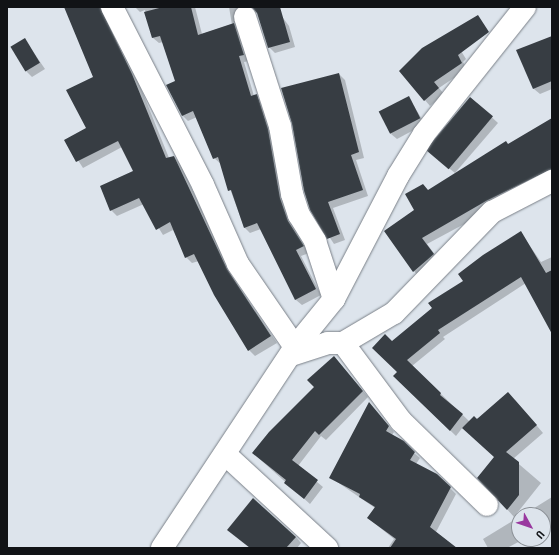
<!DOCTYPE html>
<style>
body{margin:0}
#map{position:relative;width:559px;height:555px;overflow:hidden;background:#dde4ec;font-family:"Roboto Condensed",sans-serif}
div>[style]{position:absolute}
.shadow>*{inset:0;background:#0003}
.building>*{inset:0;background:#373d43;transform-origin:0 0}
.roads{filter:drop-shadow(0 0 1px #7a8088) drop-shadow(0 0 1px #7a8088)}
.street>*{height:22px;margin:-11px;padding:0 11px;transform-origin:11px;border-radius:11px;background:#fff}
span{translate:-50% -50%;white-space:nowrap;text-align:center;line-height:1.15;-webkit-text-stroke:4px #dde4ec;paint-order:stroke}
.frame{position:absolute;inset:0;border:8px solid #111316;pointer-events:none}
.north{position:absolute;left:511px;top:507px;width:40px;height:40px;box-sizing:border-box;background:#dde4ec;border:1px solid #8b9096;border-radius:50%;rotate:130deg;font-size:11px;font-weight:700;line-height:16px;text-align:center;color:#111316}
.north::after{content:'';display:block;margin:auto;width:14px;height:18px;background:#99389f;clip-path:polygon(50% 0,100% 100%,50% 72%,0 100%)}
</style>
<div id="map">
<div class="shadow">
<div style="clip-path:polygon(78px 7px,103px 7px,138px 81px,169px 158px,174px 157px,180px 163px,232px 276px,277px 343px,255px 356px,249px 350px,199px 261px,192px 263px,186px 257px,173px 230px,163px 235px,144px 204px,117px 216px,111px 210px,134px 172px,122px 147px,83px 168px,65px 140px,87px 129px,94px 77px)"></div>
<div style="clip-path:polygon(135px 7px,195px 7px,202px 34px,232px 25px,229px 7px,275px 7px,289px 26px,295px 47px,275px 53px,269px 47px,258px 13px,247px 10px,249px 61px,244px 62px,254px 96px,262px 101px,273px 136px,285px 203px,293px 226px,309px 253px,301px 256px,321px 295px,302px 305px,296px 300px,261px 229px,250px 233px,244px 227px,221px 164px,214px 158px,197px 117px,188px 121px,182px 115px,176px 82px,163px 42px,159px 43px,153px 38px,145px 10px,140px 12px)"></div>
<div style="clip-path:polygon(552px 37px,552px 89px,540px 94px,534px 89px)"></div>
<div style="clip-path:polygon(25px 40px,45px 69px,32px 77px,26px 71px)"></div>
<div style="clip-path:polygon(455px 41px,466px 59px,463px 62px,467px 69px,439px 88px,444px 94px,430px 106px,400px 71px)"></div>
<div style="clip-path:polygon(339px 74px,345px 80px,364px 158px,356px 160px,368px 196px,333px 208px,345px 240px,334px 244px,311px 209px)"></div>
<div style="clip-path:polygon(409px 98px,425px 124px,397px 139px,391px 134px)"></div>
<div style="clip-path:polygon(471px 98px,498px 123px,455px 173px,435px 157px)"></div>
<div style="clip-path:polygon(552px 121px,552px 177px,427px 244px,439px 260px,419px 277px,414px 271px,415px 210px,428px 191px)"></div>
<div style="clip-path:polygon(521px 233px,541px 262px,552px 257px,552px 321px,526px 283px,443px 337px,445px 339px,412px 366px,470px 422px,515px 400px,543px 433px,513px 459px,541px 483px,514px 517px,479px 478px,495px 457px,463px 427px,456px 436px,394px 376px,398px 372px,392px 342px)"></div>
<div style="clip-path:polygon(339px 363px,368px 397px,326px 440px,321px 436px,298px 466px,323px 487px,310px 504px,253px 453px)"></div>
<div style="clip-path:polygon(374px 409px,394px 432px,392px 435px,420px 458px,416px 464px,437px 475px,456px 494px,436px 532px,456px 548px,388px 548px,394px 539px,368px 518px,375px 508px,330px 477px)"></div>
<div style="clip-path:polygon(552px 497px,552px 528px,550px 525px,543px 529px,543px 515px,523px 515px)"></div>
<div style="clip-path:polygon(519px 517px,519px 539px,524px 539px,507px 548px,488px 548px,483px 539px)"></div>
<div style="clip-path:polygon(296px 537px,301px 543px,297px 548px,250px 548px)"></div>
</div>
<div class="building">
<div style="clip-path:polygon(64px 7px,100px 7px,132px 74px,166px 158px,174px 156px,227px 269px,271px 336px,248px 351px,214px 295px,194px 254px,185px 258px,170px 222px,156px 230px,139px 198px,110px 211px,100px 186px,133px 171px,118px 141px,76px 162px,64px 140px,86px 128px,66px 90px,93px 77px)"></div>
<div style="clip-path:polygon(163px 7px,191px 7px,198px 35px,234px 23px,244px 55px,239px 56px,251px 96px,257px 94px,268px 129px,280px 198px,288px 221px,304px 246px,296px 250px,316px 289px,295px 300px,257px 223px,244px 228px,231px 190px,228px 191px,218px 157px,213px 159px,193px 111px,182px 116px,166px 85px,175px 81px,160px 36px,152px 38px,144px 12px)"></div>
<div style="clip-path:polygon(252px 7px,280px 7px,290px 42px,268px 48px,257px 13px)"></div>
<div style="clip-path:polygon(478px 15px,489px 32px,458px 55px,462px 63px,434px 82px,439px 88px,424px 101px,399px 71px,422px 48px)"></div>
<div style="clip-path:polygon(552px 36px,552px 81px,533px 89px,516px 50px)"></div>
<div style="left:25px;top:38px;width:29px;height:17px;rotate:59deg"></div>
<div style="clip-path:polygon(339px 73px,359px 152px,351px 155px,363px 190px,328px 202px,340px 234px,327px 239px,310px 210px,304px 191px,292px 124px,281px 88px)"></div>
<div style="left:409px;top:96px;width:25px;height:34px;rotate:63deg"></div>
<div style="left:470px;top:97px;width:30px;height:69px;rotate:40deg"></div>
<div style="clip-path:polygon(552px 118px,552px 169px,486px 201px,422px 238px,434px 254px,413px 272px,384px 231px,414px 210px,405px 194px,423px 184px,428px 190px,506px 141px,508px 144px)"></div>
<div style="clip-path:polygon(521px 231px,546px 273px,552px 270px,552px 334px,521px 277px,438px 330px,440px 333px,407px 360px,441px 393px,440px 395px,463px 414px,450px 431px,393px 376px,397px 372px,372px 348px,385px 334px,392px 341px,432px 308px,428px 303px,463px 281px,458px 274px,483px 255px)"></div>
<div style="clip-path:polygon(334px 356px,363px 391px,319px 435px,315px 431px,292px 460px,318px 480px,304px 499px,284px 483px,286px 480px,252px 453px,269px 432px,314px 387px,307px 380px)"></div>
<div style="clip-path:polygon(508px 392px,537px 425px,506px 452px,519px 462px,519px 495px,507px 510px,477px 478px,494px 457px,462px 428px,474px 416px,477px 419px)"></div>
<div style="clip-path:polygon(369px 402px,389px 426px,386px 431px,404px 441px,415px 452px,410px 460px,437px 474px,451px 487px,430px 527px,457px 548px,390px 548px,396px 539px,367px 518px,375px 507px,359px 497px,360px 494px,329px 478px)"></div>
<div style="clip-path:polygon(253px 498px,296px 537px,286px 548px,250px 548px,227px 530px)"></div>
</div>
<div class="roads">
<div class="street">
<div style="left:112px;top:7px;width:200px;rotate:62.9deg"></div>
<div style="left:203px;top:185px;width:86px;rotate:66.1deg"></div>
<div style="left:238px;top:264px;width:101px;rotate:55.5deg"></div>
<div style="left:245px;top:17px;width:114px;rotate:72.2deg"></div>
<div style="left:280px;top:126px;width:69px;rotate:80deg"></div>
<div style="left:292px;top:194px;width:22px;rotate:72deg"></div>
<div style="left:299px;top:215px;width:31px;rotate:58deg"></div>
<div style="left:315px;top:241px;width:61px;rotate:71.9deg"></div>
<div style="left:343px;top:343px;width:97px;rotate:53.4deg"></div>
<div style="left:401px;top:421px;width:120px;rotate:44.3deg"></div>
<div style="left:291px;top:355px;width:39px;rotate:-18deg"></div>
<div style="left:328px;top:343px;width:15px"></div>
<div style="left:343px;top:343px;width:59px;rotate:-30.5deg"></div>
<div style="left:394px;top:313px;width:141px;rotate:-45.9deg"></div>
<div style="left:492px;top:212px;width:68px;rotate:-27.3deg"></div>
<div style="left:225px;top:454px;width:139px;rotate:42.7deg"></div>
<div style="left:162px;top:548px;width:241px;rotate:-56.5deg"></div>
<div style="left:295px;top:347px;width:62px;rotate:-50.9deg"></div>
<div style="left:334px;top:299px;width:139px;rotate:-62.5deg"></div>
<div style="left:398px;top:176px;width:49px;rotate:-58.2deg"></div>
<div style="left:424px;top:134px;width:162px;rotate:-51.5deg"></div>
</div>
</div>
<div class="frame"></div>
<div class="north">U</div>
</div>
